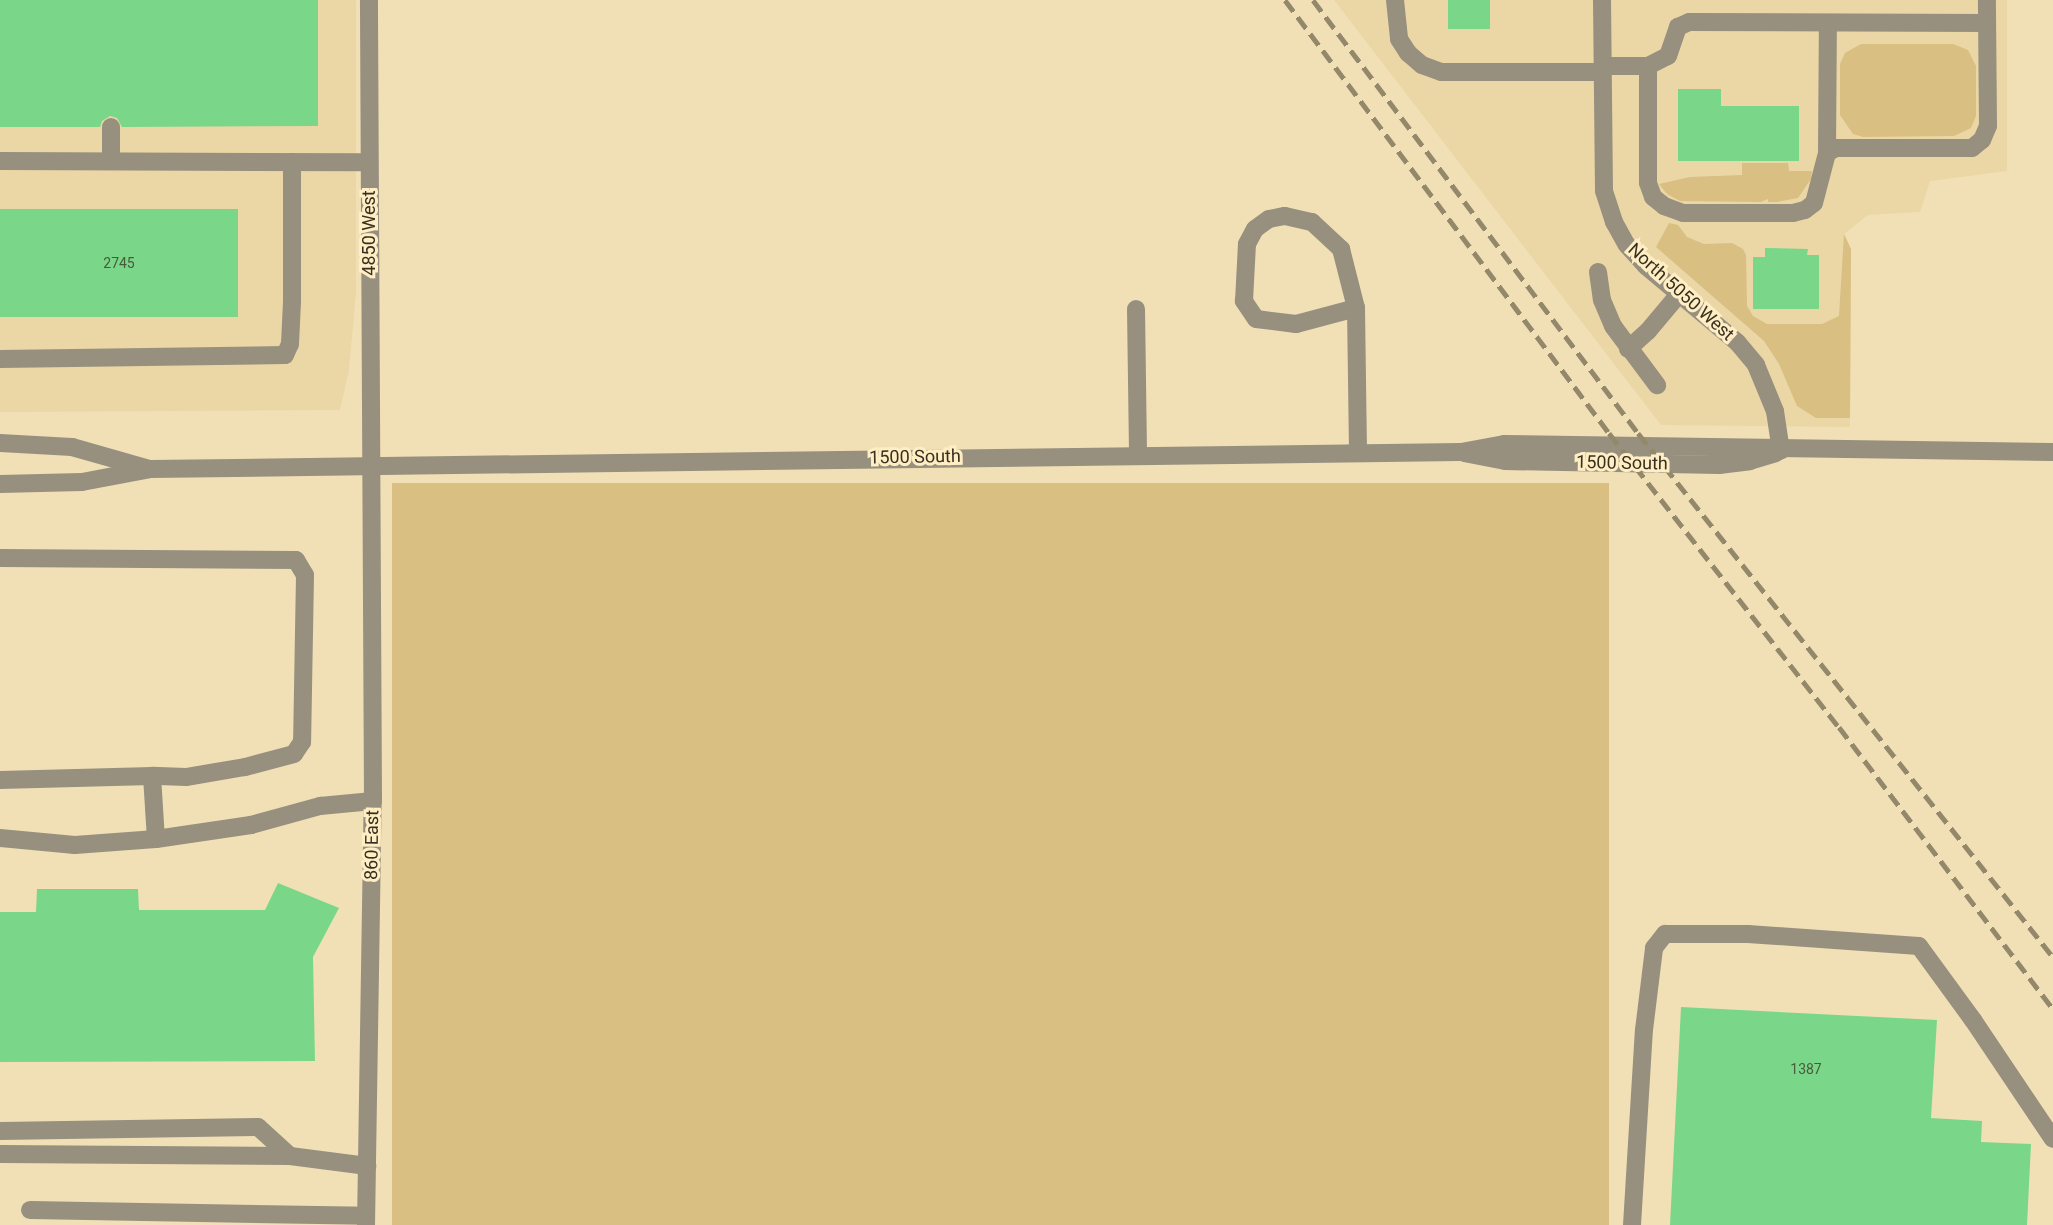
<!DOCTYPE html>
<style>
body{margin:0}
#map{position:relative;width:2053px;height:1225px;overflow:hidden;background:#f1e0b6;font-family:Roboto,sans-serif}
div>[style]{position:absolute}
.built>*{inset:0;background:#ebd6a5}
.green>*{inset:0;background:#d9bf81;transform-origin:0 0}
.building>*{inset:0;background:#7ad789;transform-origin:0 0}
.minor>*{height:18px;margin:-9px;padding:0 9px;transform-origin:9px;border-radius:9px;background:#97907f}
.rail>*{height:5px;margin-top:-2.5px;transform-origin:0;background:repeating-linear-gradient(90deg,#94886b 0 14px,transparent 0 21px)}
span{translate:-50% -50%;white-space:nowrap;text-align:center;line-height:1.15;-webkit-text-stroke:6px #ffedc3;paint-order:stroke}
.number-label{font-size:14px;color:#485a3a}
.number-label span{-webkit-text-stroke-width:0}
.street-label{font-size:18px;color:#373020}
</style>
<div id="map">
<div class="built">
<div style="clip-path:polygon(0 0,356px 0,356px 293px,349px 370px,340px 410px,0 412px)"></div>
<div style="clip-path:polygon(1334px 0,2007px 0,2007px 171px,1930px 181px,1920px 212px,1868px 215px,1844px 234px,1851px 249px,1850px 427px,1661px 425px)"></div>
</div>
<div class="green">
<div style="clip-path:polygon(1861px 44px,1953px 44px,1968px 50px,1976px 66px,1976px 116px,1971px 128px,1954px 136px,1863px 137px,1853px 134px,1840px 115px,1840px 64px,1845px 53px)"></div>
<div style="clip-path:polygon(1742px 163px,1788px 163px,1789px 171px,1812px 171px,1811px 179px,1798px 198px,1777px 202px,1768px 202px,1768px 199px,1761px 202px,1680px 201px,1667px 194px,1659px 184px,1690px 177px,1742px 175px)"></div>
<div style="clip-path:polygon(1669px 223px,1678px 225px,1687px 237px,1704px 244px,1732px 243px,1743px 249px,1746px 255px,1747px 306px,1753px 316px,1767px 324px,1822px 324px,1839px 316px,1844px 234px,1851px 249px,1850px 418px,1816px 418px,1797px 406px,1779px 364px,1764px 341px,1656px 247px)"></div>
<div style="left:1609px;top:483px;width:742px;height:1217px;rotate:90deg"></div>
</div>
<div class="building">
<div style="clip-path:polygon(0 0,318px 0,318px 126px,122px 127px,117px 118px,110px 116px,102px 121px,100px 127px,0 127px)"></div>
<div style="left:1448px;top:0;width:42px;height:29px"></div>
<div style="clip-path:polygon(1678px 89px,1721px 89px,1721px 106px,1799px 106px,1799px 161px,1678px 161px)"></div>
<div style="left:0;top:209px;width:238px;height:108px"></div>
<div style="clip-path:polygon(1765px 248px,1808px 249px,1807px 255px,1819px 255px,1819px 309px,1753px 309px,1753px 257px,1765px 257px)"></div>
<div style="clip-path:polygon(278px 883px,339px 908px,313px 957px,315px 1061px,0 1062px,0 912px,36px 912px,37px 889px,138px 889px,139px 910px,265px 910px)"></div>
<div style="clip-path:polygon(1681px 1007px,1937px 1020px,1931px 1118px,1982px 1121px,1981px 1142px,2031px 1144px,2027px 1225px,1670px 1225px)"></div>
</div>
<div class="minor">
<div style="left:1395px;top:0;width:39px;rotate:84deg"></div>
<div style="left:1399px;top:39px;width:17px;rotate:57deg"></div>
<div style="left:1408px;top:53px;width:18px;rotate:41deg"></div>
<div style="left:1422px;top:65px;width:20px;rotate:20deg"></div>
<div style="left:1441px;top:72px;width:162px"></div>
<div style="left:1602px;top:0;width:191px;rotate:89.4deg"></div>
<div style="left:1604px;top:191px;width:33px;rotate:72deg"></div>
<div style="left:1614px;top:222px;width:26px;rotate:61deg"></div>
<div style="left:1627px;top:245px;width:28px;rotate:48deg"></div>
<div style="left:1646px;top:266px;width:119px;rotate:39.9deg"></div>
<div style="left:1737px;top:342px;width:30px;rotate:50deg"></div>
<div style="left:1756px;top:365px;width:50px;rotate:67.6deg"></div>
<div style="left:1775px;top:411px;width:40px;rotate:81.5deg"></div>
<div style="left:1603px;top:66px;width:45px"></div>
<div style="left:1648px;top:66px;width:117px;rotate:90deg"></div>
<div style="left:1648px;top:183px;width:15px;rotate:70deg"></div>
<div style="left:1653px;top:197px;width:14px;rotate:39deg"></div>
<div style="left:1664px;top:206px;width:20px;rotate:20deg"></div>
<div style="left:1683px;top:213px;width:110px"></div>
<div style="left:1793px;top:213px;width:12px;rotate:-14deg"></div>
<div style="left:1805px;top:210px;width:11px;rotate:-38deg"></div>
<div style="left:1814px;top:203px;width:52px;rotate:-75.4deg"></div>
<div style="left:1827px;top:153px;width:10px;rotate:-29deg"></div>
<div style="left:1836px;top:148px;width:136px"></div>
<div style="left:1972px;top:148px;width:13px;rotate:-39deg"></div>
<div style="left:1982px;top:140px;width:15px;rotate:-67deg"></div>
<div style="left:1988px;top:126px;width:126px;rotate:-90.5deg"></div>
<div style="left:1648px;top:66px;width:22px;rotate:-27deg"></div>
<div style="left:1668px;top:56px;width:31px;rotate:-71deg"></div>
<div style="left:1678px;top:27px;width:12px;rotate:-24deg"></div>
<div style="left:1689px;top:22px;width:298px;rotate:0.2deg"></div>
<div style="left:111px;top:127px;width:34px;rotate:90deg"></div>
<div style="left:1827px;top:153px;width:130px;rotate:-89.6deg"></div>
<div style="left:0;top:161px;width:369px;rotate:0.2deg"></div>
<div style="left:1598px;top:272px;width:28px;rotate:82deg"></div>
<div style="left:1602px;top:300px;width:28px;rotate:67deg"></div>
<div style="left:1613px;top:326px;width:74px;rotate:53.3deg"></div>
<div style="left:1356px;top:308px;width:62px;rotate:165.1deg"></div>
<div style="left:1296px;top:324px;width:40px;rotate:-172.9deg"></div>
<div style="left:1256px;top:319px;width:22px;rotate:-124deg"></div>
<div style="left:1244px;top:301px;width:57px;rotate:-87deg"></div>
<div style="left:1247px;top:244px;width:17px;rotate:-62deg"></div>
<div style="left:1255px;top:229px;width:17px;rotate:-36deg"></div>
<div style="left:1269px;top:219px;width:16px;rotate:-11deg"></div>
<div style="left:1285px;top:216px;width:28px;rotate:13deg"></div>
<div style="left:1312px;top:222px;width:40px;rotate:43deg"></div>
<div style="left:1341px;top:249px;width:61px;rotate:75.7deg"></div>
<div style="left:1356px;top:308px;width:144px;rotate:89.2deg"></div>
<div style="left:1136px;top:309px;width:145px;rotate:89.2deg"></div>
<div style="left:1628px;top:349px;width:27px;rotate:-42deg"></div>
<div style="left:1648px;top:331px;width:48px;rotate:-50deg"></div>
<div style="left:0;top:359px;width:285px;rotate:-0.8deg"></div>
<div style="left:285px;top:355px;width:12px;rotate:-66deg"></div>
<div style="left:290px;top:344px;width:42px;rotate:-87.3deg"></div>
<div style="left:292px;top:302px;width:140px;rotate:-90deg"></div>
<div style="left:0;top:443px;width:72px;rotate:3.2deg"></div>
<div style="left:72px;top:447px;width:81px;rotate:15.8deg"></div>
<div style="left:1464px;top:453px;width:42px;rotate:11deg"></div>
<div style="left:1505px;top:461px;width:214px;rotate:1.1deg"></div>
<div style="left:1719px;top:465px;width:31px;rotate:-7deg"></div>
<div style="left:1750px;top:461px;width:27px;rotate:-17deg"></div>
<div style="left:0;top:484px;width:82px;rotate:-1.4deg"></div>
<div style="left:82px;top:482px;width:69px;rotate:-10.8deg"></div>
<div style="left:150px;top:469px;width:1311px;rotate:-0.74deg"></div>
<div style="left:1461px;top:452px;width:44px;rotate:-10.5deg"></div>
<div style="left:1504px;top:444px;width:549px;rotate:0.83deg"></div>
<div style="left:0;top:558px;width:296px;rotate:0.4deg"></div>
<div style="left:296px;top:560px;width:17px;rotate:59deg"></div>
<div style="left:305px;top:575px;width:167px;rotate:91deg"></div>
<div style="left:302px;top:742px;width:14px;rotate:124deg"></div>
<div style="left:294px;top:754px;width:51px;rotate:165.1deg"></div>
<div style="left:245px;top:767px;width:60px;rotate:170.4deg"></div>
<div style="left:186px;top:777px;width:34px;rotate:-178deg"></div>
<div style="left:152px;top:776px;width:63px;rotate:86.4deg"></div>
<div style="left:0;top:780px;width:152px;rotate:-1.5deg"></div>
<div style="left:0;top:838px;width:75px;rotate:5.3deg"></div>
<div style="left:75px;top:845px;width:81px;rotate:-4.2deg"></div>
<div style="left:156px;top:839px;width:96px;rotate:-8.4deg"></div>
<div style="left:251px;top:825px;width:72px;rotate:-15.4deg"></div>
<div style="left:320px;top:806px;width:53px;rotate:-5.4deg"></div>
<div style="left:0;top:1131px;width:258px;rotate:-0.9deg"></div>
<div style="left:258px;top:1127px;width:43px;rotate:42.2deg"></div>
<div style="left:290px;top:1156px;width:78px;rotate:7.4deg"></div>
<div style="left:0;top:1154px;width:290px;rotate:0.4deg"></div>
<div style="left:30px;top:1210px;width:336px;rotate:1deg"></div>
<div style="left:366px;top:1225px;width:424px;rotate:-89.1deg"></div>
<div style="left:373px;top:801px;width:801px;rotate:-90.29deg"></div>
<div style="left:1632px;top:1225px;width:195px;rotate:-86.5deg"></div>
<div style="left:1644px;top:1030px;width:83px;rotate:-83deg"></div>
<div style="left:1654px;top:948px;width:18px;rotate:-52deg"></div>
<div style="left:1665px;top:934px;width:83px"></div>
<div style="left:1748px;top:934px;width:171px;rotate:4deg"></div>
<div style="left:1919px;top:946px;width:92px;rotate:53.9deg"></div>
<div style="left:1973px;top:1020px;width:143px;rotate:56.1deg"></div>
</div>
<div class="rail">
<div style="left:1285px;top:0;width:541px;rotate:53.19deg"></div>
<div style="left:1609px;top:433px;width:373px;rotate:52deg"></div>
<div style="left:1839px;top:727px;width:354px;rotate:52.8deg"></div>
<div style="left:1313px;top:0;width:541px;rotate:53.11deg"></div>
<div style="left:1638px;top:433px;width:668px;rotate:51.62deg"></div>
</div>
<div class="number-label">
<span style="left:119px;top:263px">2745</span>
<span style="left:1806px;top:1069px">1387</span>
</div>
<div class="street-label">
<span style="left:369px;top:233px;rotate:-90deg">4850 West</span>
<span style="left:1681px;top:292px;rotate:42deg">North 5050 West</span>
<span style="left:915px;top:457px;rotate:-1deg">1500 South</span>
<span style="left:1622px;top:463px;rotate:1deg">1500 South</span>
<span style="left:372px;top:845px;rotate:-89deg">860 East</span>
</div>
</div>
